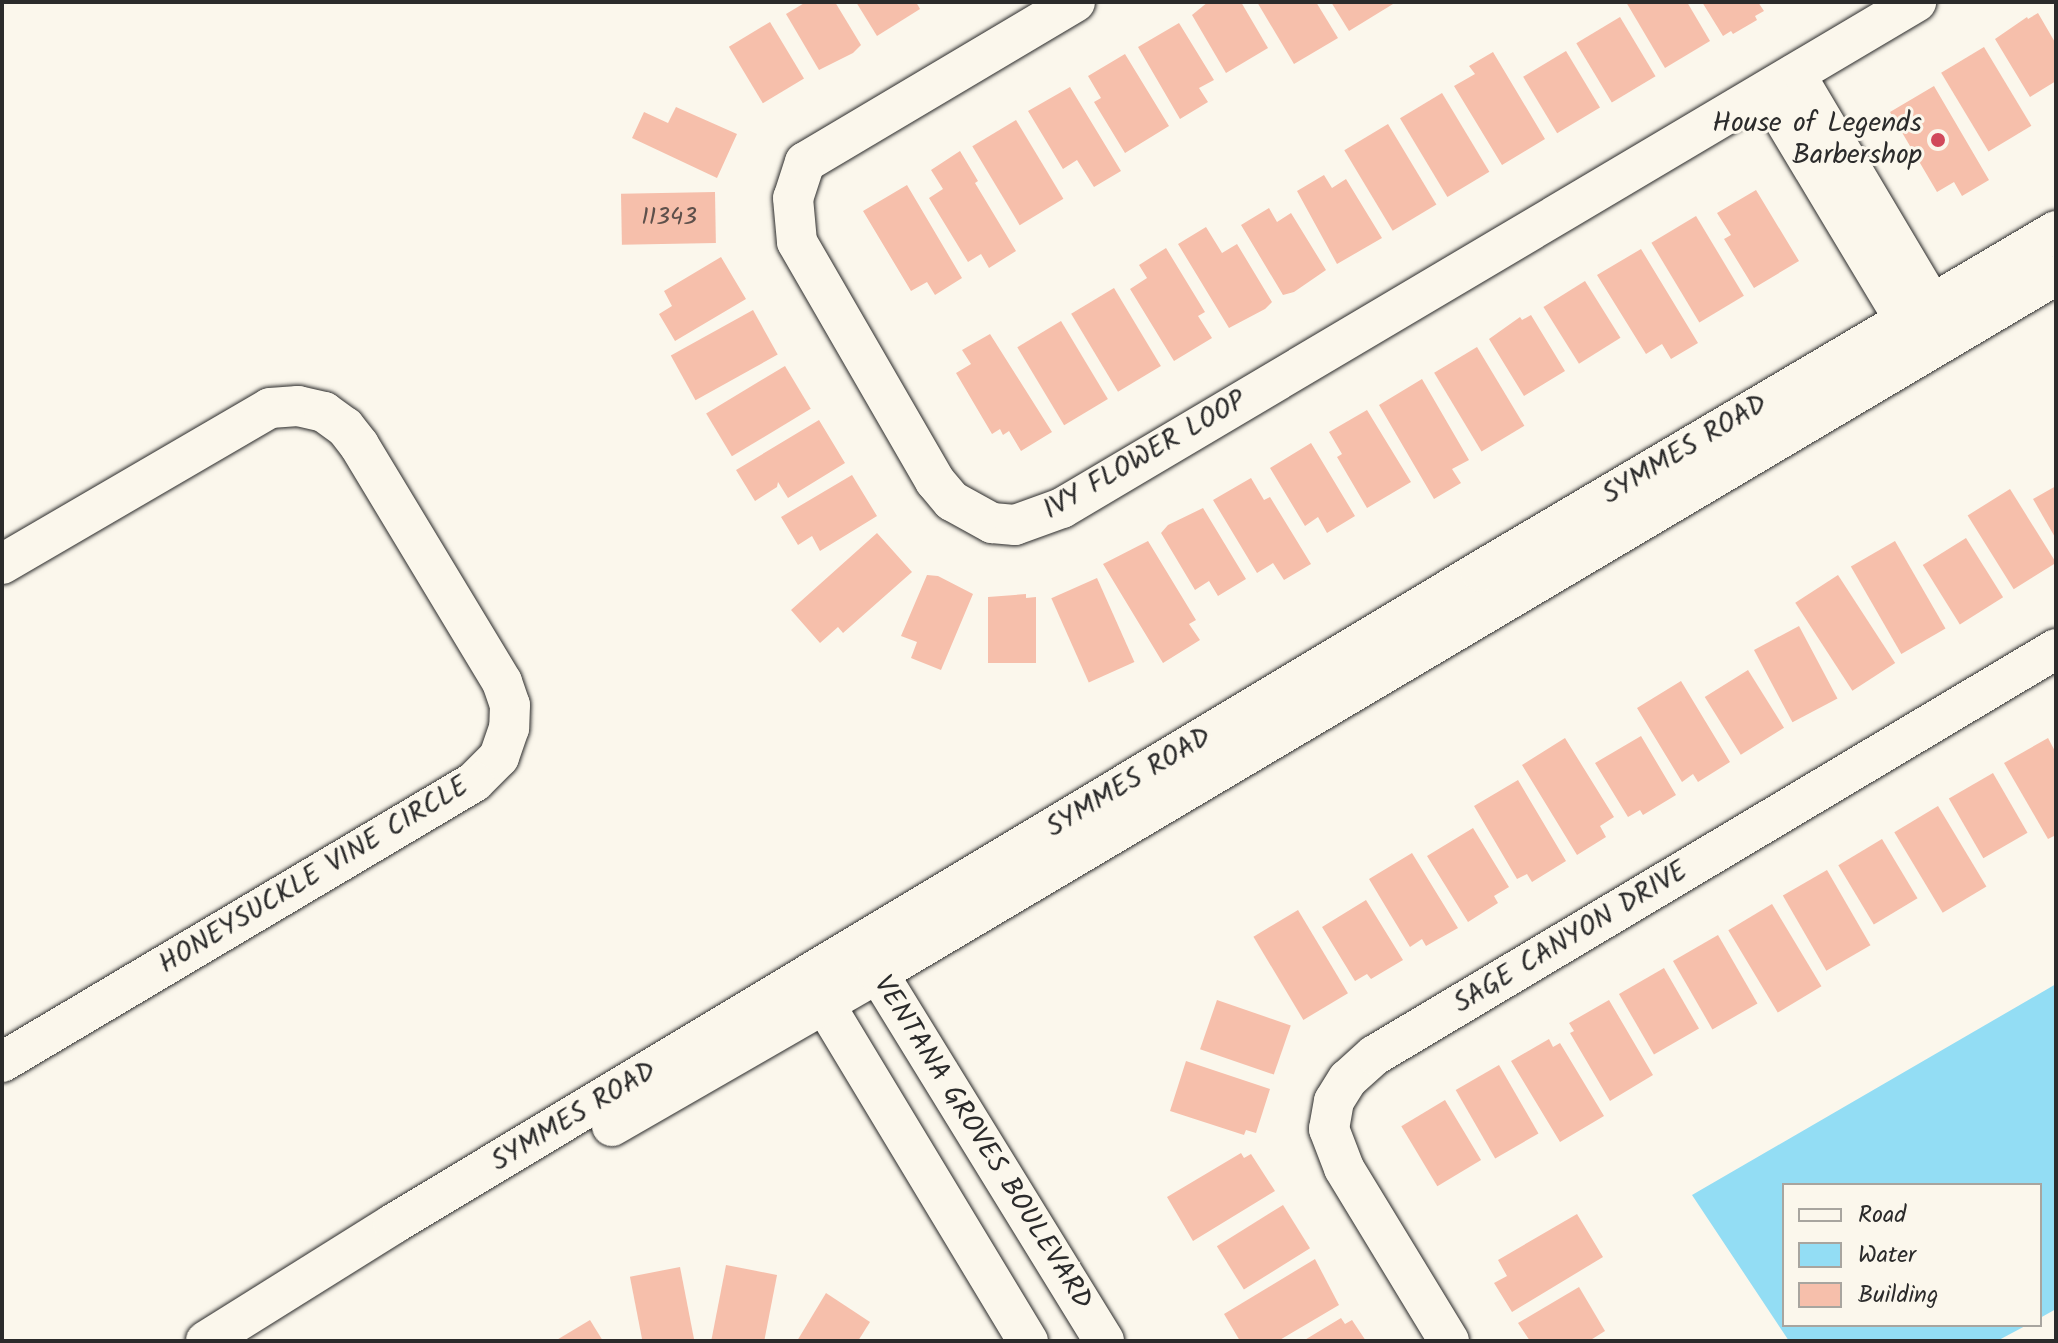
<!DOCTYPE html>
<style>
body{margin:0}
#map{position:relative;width:2058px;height:1343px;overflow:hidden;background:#fbf7ec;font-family:Kalam,sans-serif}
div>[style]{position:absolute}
.water>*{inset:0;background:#93ddf4}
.building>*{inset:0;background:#f6bfab;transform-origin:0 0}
.roads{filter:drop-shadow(0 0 2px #2b2b2b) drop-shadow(0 0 2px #2b2b2b)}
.minor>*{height:40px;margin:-20px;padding:0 20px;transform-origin:20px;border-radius:20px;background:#fbf7ec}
.dots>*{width:22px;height:22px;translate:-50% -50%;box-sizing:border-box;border:4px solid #fbf7ec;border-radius:50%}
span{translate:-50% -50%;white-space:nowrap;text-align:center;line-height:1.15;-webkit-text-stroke:6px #fbf7ec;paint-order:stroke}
.number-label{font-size:24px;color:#5e504b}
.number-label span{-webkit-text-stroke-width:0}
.poi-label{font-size:28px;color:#2b2b2b}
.right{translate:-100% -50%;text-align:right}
.street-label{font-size:28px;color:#2b2b2b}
.frame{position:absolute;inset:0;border:4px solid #2b2b2b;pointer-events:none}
.legend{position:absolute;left:1782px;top:1183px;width:260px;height:144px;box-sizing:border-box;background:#fbf7ec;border:2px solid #a8a59f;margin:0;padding:10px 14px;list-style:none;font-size:24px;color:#2b2b2b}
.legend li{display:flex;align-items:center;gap:16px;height:40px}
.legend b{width:40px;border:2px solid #a8a59f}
</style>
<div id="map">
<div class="water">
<div style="clip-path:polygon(2056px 984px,2056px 1309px,2040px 1318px,2040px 1185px,1784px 1185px,1784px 1325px,2027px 1325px,1997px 1341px,1789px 1341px,1692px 1195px)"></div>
</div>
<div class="building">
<div style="clip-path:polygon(806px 2px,835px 2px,861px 45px,853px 53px,819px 70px,786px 14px)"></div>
<div style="clip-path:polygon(856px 2px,916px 2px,920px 9px,877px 36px)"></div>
<div style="clip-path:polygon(1208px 2px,1241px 2px,1268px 48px,1226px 73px,1192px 15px)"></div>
<div style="clip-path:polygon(1257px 2px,1316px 2px,1338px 38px,1294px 64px)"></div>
<div style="clip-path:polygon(1331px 2px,1391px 2px,1393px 4px,1349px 31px)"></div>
<div style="clip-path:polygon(1626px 2px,1687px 2px,1710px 41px,1665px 68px)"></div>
<div style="clip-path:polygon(1702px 2px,1758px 2px,1764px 11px,1755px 16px,1757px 20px,1733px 34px,1731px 31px,1723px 36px)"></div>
<div style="clip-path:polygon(2038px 13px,2056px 44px,2056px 81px,2030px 97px,1995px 39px,2027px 17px,2028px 19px)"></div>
<div style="left:1620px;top:17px;width:69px;height:51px;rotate:59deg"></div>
<div style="left:770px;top:22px;width:66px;height:48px;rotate:59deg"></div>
<div style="clip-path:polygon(1179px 23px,1214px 80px,1199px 88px,1208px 102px,1180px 119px,1138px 47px)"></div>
<div style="left:1984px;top:47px;width:92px;height:50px;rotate:59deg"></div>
<div style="left:1566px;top:51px;width:66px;height:50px;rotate:59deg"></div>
<div style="clip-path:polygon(1493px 52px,1545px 139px,1502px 165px,1454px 86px,1475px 74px,1469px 66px)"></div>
<div style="clip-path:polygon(1125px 54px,1169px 126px,1125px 153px,1094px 102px,1101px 98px,1088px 76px)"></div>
<div style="clip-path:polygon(1934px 86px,1989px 180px,1962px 196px,1954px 182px,1937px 192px,1890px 112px)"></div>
<div style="clip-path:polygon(1070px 87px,1121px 171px,1094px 187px,1077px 160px,1063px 169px,1028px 111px)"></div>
<div style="left:1442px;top:93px;width:92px;height:49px;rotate:59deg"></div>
<div style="clip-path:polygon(676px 107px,737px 134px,717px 178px,632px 138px,644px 112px,668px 123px)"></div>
<div style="left:1016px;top:120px;width:92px;height:51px;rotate:59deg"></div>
<div style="left:1388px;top:124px;width:94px;height:51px;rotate:59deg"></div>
<div style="clip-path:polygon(960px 151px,978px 181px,975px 183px,1016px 251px,989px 268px,981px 254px,968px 262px,929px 198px,943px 189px,931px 170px)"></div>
<div style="clip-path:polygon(1324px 175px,1332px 188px,1346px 179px,1382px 238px,1337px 264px,1297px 191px)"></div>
<div style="clip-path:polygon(907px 185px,962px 278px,935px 295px,927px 282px,911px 291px,863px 211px)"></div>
<div style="clip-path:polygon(1756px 190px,1799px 261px,1754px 288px,1724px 239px,1731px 235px,1717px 213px)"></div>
<div style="left:715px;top:192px;width:51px;height:94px;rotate:89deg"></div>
<div style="clip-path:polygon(1269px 208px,1277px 222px,1291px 213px,1326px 270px,1294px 292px,1283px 295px,1241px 225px)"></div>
<div style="left:1696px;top:216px;width:93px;height:52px;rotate:59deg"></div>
<div style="clip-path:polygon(1206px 227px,1222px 253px,1237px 244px,1272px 302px,1265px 309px,1229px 328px,1178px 244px)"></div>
<div style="clip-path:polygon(1166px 248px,1205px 312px,1198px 316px,1212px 338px,1174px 361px,1130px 289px,1147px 278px,1139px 265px)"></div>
<div style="clip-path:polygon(1641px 249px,1698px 343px,1671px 359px,1662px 344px,1646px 354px,1597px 275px)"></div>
<div style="clip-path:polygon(721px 257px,746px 299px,675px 341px,659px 314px,672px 306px,664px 291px)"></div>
<div style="left:1585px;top:281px;width:67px;height:49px;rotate:58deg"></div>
<div style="left:1114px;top:288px;width:91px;height:50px;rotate:59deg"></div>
<div style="left:753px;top:310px;width:51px;height:94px;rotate:61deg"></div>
<div style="clip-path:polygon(1531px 315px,1565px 371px,1524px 396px,1489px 339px,1520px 317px,1522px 320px)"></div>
<div style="left:1061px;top:321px;width:91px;height:51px;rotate:59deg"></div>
<div style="clip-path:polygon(990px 334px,1052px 432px,1021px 451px,1009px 431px,1003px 435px,1000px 429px,992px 434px,956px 373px,971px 364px,962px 350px)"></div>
<div style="left:1477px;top:347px;width:92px;height:50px;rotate:59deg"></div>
<div style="left:785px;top:366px;width:50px;height:92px;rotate:59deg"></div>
<div style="clip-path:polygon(1422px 379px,1469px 460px,1452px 469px,1461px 483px,1434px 499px,1379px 405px)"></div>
<div style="clip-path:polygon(1367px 410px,1411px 482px,1367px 508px,1337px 457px,1342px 454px,1329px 432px)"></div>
<div style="clip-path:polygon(819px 420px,845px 463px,788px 498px,778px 482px,777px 487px,755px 501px,736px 470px)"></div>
<div style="clip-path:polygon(1311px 443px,1355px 516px,1327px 533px,1318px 517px,1305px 526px,1270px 468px)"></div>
<div style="clip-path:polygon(852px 475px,877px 516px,820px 551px,812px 536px,798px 545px,781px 517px)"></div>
<div style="clip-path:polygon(1251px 478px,1264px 500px,1270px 497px,1311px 564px,1284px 580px,1273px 563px,1257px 573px,1213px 500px)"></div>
<div style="clip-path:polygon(2056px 486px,2056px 539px,2033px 499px)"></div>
<div style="left:2010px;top:489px;width:87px;height:50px;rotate:58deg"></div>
<div style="clip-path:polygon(1203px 508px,1246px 579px,1218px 596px,1209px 581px,1195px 590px,1161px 533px,1168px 525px)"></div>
<div style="clip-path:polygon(877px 533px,912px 572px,843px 633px,838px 627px,820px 643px,791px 610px)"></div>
<div style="left:1966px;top:538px;width:70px;height:51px;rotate:58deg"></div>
<div style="clip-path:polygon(1148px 541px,1196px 620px,1189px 624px,1200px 640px,1163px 663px,1103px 564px)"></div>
<div style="left:1895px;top:541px;width:101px;height:51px;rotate:60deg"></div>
<div style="clip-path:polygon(927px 575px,938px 576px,973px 594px,941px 670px,911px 658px,917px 642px,901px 636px)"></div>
<div style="left:1838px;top:575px;width:105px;height:51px;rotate:57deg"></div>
<div style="left:1097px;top:578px;width:92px;height:50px;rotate:66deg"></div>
<div style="clip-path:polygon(1026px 594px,1026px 598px,1036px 597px,1036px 663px,988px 663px,988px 597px)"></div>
<div style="left:1799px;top:626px;width:82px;height:51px;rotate:62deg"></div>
<div style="left:1748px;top:670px;width:68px;height:51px;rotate:58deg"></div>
<div style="clip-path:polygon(1681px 681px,1730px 762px,1698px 782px,1693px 774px,1682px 782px,1637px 708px)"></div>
<div style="clip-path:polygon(1641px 736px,1676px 795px,1643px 815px,1640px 810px,1628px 817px,1595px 763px)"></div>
<div style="clip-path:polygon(1565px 738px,1614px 817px,1600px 826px,1606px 837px,1577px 855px,1522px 765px)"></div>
<div style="clip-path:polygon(2048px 738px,2056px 753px,2056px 835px,2048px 839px,2004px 763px)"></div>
<div style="left:1993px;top:773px;width:69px;height:51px;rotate:60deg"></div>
<div style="clip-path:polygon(1518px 780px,1566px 861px,1532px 882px,1527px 874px,1517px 879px,1474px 806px)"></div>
<div style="left:1938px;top:806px;width:94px;height:51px;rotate:59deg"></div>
<div style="clip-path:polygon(1473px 828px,1509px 887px,1494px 896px,1498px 903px,1468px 922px,1427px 856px)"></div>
<div style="left:1882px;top:839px;width:69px;height:51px;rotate:59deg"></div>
<div style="clip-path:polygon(1412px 853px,1458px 928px,1426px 946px,1422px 939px,1410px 947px,1369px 879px)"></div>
<div style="left:1827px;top:870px;width:87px;height:51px;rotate:60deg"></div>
<div style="clip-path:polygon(1366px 900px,1403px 960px,1371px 979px,1367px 974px,1355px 981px,1322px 927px)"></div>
<div style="left:1772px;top:904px;width:96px;height:51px;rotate:59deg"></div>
<div style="left:1298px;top:910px;width:97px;height:52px;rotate:59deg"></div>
<div style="left:1718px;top:935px;width:79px;height:52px;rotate:60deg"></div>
<div style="left:1664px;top:968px;width:70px;height:52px;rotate:60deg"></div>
<div style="left:1217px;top:1000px;width:78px;height:52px;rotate:19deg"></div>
<div style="clip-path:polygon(1609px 1000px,1653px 1075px,1610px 1101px,1570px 1033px,1574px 1031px,1569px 1023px)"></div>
<div style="clip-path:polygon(1549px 1039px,1553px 1047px,1560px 1043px,1604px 1116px,1560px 1142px,1511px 1061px)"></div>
<div style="clip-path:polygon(1186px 1061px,1270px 1089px,1256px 1133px,1246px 1130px,1244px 1135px,1170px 1111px)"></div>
<div style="left:1499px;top:1065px;width:79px;height:50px;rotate:60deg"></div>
<div style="left:1445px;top:1100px;width:70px;height:51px;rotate:59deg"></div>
<div style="clip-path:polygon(1241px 1153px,1244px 1158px,1251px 1154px,1275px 1191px,1193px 1241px,1167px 1197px)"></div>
<div style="left:1283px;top:1205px;width:51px;height:78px;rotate:58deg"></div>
<div style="clip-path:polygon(1577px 1214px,1603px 1257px,1512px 1312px,1494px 1283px,1507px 1276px,1498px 1260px)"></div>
<div style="clip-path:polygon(1315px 1259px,1339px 1305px,1278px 1341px,1240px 1341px,1224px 1314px)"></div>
<div style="left:726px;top:1265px;width:52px;height:77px;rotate:11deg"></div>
<div style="left:680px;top:1267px;width:75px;height:51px;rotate:79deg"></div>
<div style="clip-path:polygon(1579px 1287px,1605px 1331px,1589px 1341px,1530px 1341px,1518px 1323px)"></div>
<div style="clip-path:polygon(826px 1293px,870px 1322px,858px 1341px,797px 1341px)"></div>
<div style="clip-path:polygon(1341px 1318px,1345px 1324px,1352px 1320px,1366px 1341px,1303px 1341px)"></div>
<div style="clip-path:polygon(590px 1320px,603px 1341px,555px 1341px)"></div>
</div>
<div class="roads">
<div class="minor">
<div style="left:1075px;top:2px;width:314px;rotate:149.3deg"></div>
<div style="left:805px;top:162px;width:38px;rotate:108deg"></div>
<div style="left:793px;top:198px;width:44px;rotate:84.8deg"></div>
<div style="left:797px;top:242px;width:276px;rotate:60deg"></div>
<div style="left:935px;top:481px;width:26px;rotate:50deg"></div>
<div style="left:952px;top:501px;width:46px;rotate:28.8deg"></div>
<div style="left:992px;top:523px;width:23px;rotate:5deg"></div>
<div style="left:1015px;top:525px;width:50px;rotate:-19.9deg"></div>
<div style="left:1062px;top:508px;width:993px;rotate:-30.65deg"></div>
<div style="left:1795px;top:74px;width:294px;rotate:59.3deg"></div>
<div style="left:1767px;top:91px;width:292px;rotate:59deg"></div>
<div style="left:2px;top:564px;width:310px;rotate:-30.2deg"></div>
<div style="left:270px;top:408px;width:28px;rotate:-4deg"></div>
<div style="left:298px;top:406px;width:27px;rotate:13deg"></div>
<div style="left:324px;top:412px;width:26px;rotate:36deg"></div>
<div style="left:345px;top:427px;width:23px;rotate:52deg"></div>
<div style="left:359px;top:445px;width:277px;rotate:58.9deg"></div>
<div style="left:502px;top:682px;width:24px;rotate:71deg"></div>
<div style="left:510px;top:705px;width:23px;rotate:92deg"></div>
<div style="left:509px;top:728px;width:31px;rotate:109deg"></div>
<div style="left:499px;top:757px;width:35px;rotate:135deg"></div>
<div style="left:474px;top:782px;width:549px;rotate:149.32deg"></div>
<div style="left:863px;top:949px;width:460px;rotate:58.4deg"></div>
<div style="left:810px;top:980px;width:422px;rotate:58.9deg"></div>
<div style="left:612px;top:1126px;width:307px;rotate:-29.9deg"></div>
<div style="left:878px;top:973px;width:1369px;rotate:-30.65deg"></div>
<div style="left:206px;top:1341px;width:221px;rotate:-32deg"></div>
<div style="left:393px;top:1224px;width:1268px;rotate:-30.99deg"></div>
<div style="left:1480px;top:571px;width:669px;rotate:-30.55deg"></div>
<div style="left:1449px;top:1341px;width:202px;rotate:-121.3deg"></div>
<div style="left:1344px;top:1168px;width:42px;rotate:-111deg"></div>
<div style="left:1329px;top:1129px;width:28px;rotate:-80deg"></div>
<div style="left:1334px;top:1101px;width:26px;rotate:-58deg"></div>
<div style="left:1348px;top:1079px;width:36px;rotate:-42deg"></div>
<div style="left:1375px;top:1055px;width:793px;rotate:-30.8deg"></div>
</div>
</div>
<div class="dots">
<div style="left:1938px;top:140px;background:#d1495b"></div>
</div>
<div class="number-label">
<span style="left:669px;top:218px">11343</span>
</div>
<div class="poi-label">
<span class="right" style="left:1922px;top:140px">House of Legends<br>Barbershop</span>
</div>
<div class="street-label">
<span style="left:1685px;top:450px;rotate:-31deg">SYMMES ROAD</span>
<span style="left:1145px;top:456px;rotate:-30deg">IVY FLOWER LOOP</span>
<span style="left:1129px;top:783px;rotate:-31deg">SYMMES ROAD</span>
<span style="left:314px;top:876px;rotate:-31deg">HONEYSUCKLE VINE CIRCLE</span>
<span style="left:1571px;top:938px;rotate:-31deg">SAGE CANYON DRIVE</span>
<span style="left:574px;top:1117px;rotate:-31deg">SYMMES ROAD</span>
<span style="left:982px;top:1143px;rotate:58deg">VENTANA GROVES BOULEVARD</span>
</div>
<div class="frame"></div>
<ul class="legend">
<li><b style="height:10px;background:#fbf7ec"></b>Road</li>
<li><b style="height:22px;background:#93ddf4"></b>Water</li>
<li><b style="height:22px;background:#f6bfab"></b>Building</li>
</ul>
</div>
